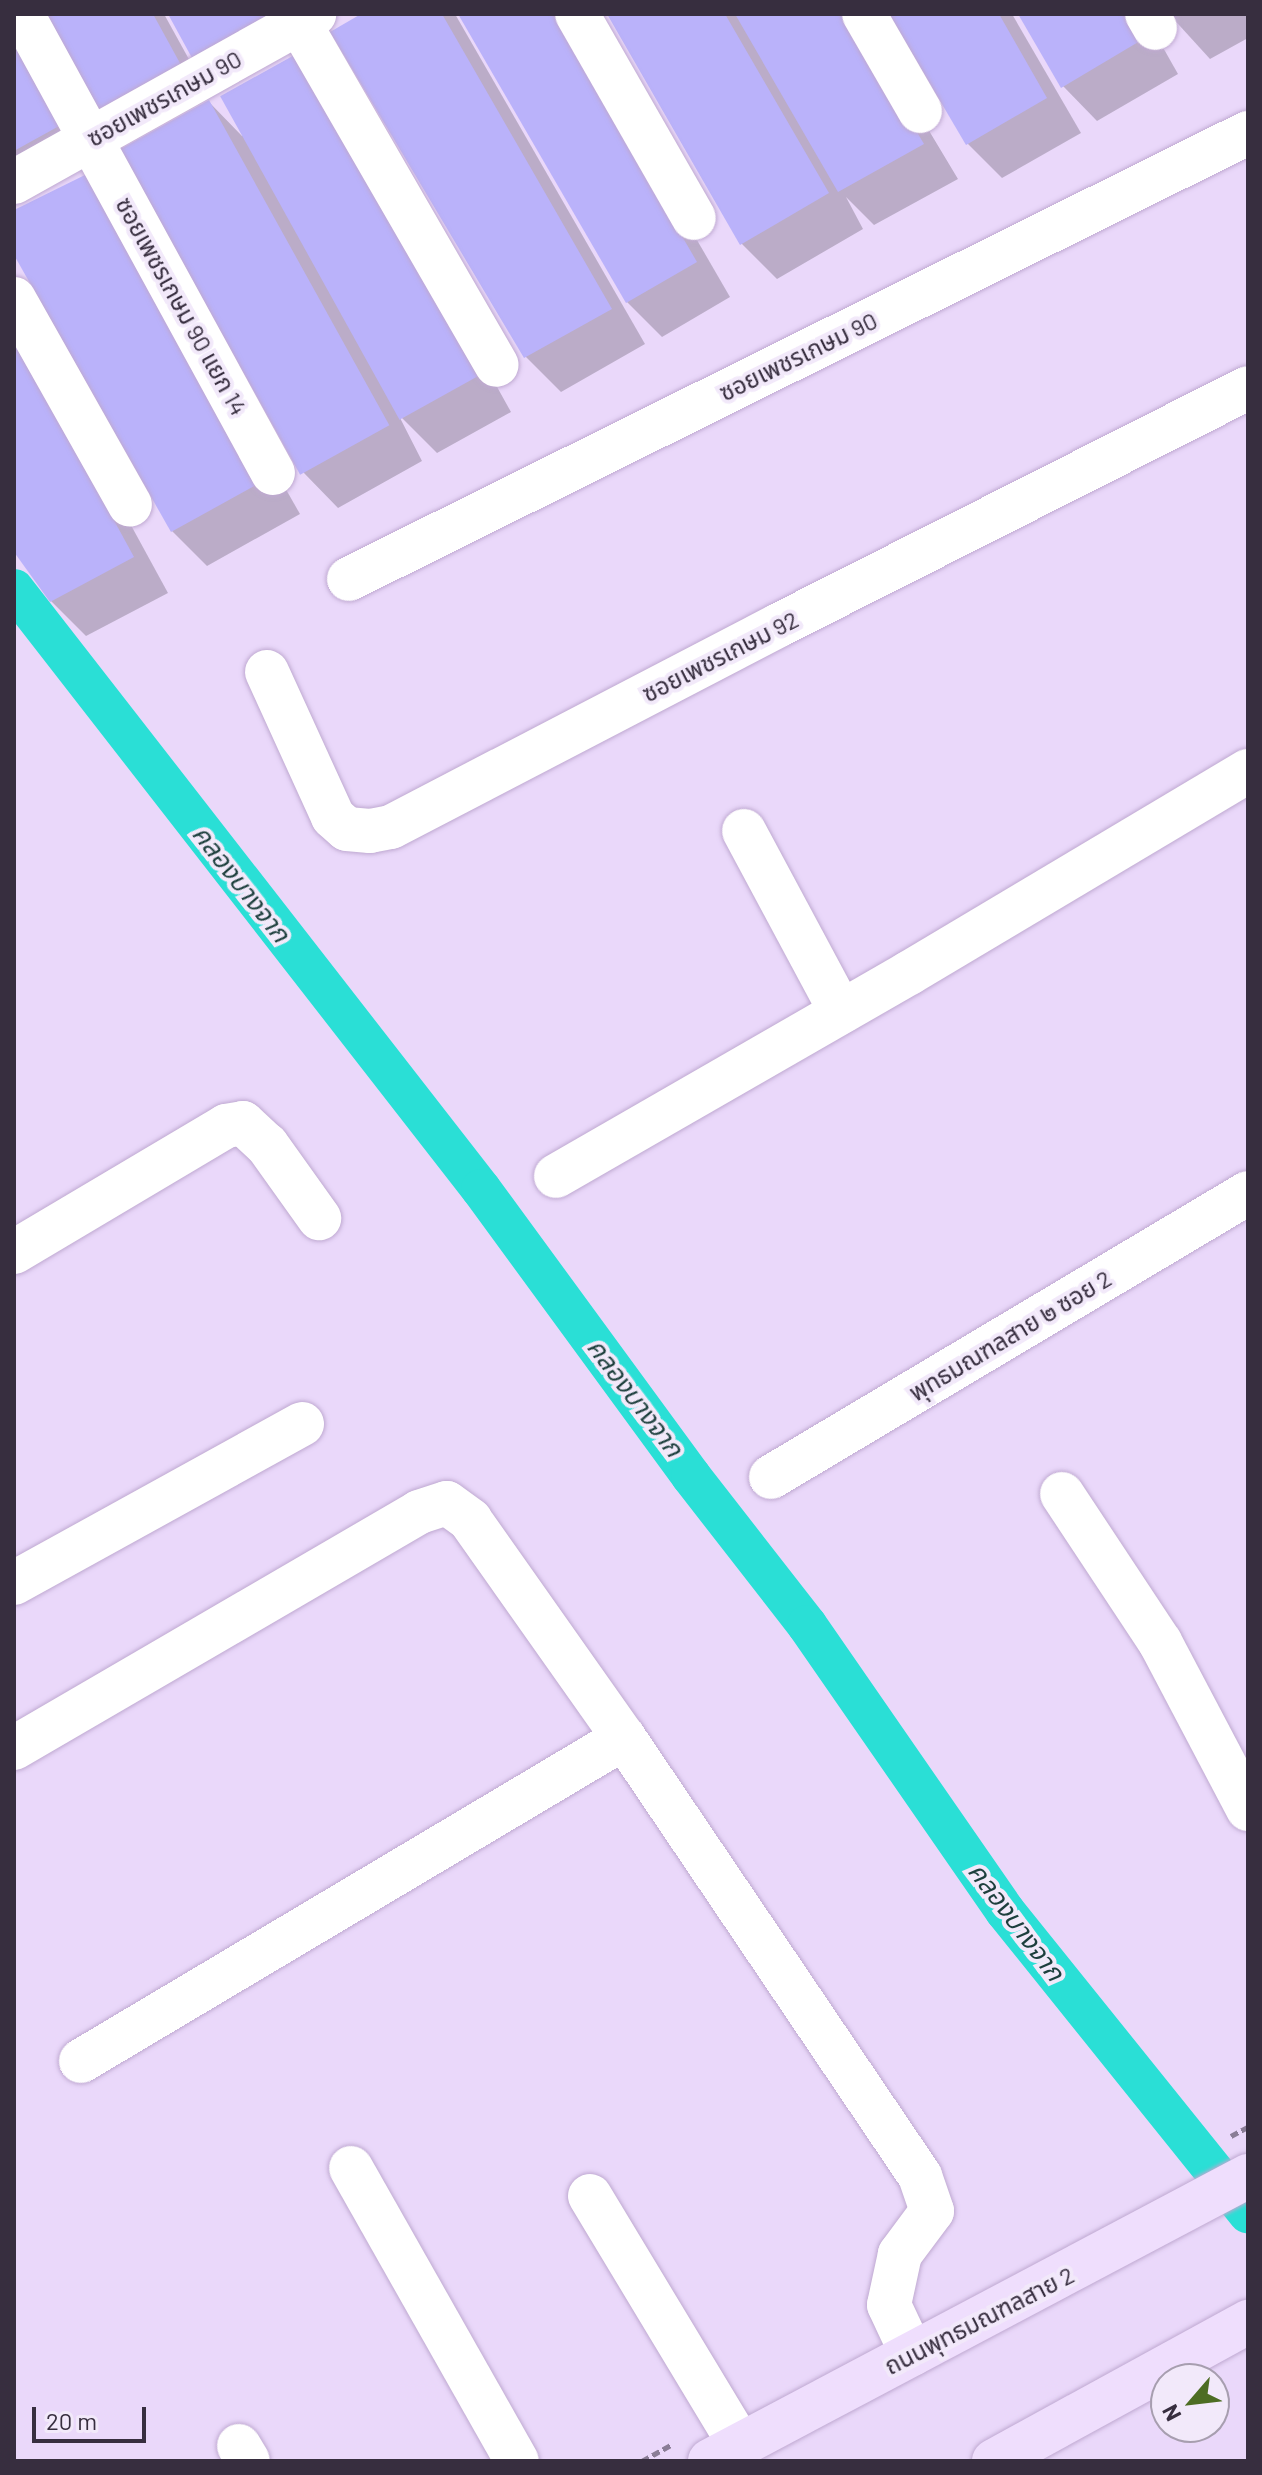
<!DOCTYPE html>
<meta charset="utf-8">
<style>
body{margin:0}
#map{position:relative;width:1262px;height:2475px;overflow:hidden;background:#ead8fa;font-family:Barlow,"Noto Sans Thai",sans-serif}
div>[style]{position:absolute}
.shadow>*{inset:0;background:#0003}
.canal>*{height:40px;margin:-20px;padding:0 20px;transform-origin:20px;border-radius:20px;background:#2adfd6}
.building>*{inset:0;background:#bab2fa;transform-origin:0 0}
.path>*{height:5px;margin-top:-2.5px;transform-origin:0;background:repeating-linear-gradient(90deg,#8a7d96 0 8px,transparent 0 12px)}
.roads{filter:drop-shadow(0 0 2px #bfa9d1) drop-shadow(0 0 2px #bfa9d1)}
.minor>*{height:44px;margin:-22px;padding:0 22px;transform-origin:22px;border-radius:22px;background:#fff}
.major>*{height:44px;margin:-22px;padding:0 22px;transform-origin:22px;border-radius:22px;background:#efdefd}
span{translate:-50% -50%;white-space:nowrap;text-align:center;line-height:1.15;-webkit-text-stroke:8px #f2e9fa;paint-order:stroke}
.street-label{font-size:24px;color:#372e3f}
.water-label{font-size:26px;color:#1d3f3d;font-style:italic}
.frame{position:absolute;inset:0;border:16px solid #372e3f;pointer-events:none}
.north{position:absolute;left:1150px;top:2363px;width:80px;height:80px;box-sizing:border-box;background:#f2e9fa;border:2px solid #a79eaf;border-radius:50%;rotate:242deg;font-size:22px;font-weight:700;line-height:32px;text-align:center;color:#372e3f}
.north::after{content:'';display:block;margin:auto;width:28px;height:36px;background:#4d6d23;clip-path:polygon(50% 0,100% 100%,50% 72%,0 100%)}
.scale{position:absolute;left:32px;top:2407px;width:114px;height:36px;box-sizing:border-box;border:4px solid #372e3f;border-top:0;padding-left:10px;font-size:24px;line-height:28px;white-space:nowrap;color:#372e3f;-webkit-text-stroke:6px #f2e9fa;paint-order:stroke}
</style>
<div id="map">
<div class="shadow">
<div style="clip-path:polygon(47px 14px,164px 14px,207px 92px)"></div>
<div style="clip-path:polygon(365px 14px,455px 14px,645px 344px,561px 392px,526px 357px,333px 33px)"></div>
<div style="clip-path:polygon(461px 14px,566px 14px,730px 297px,662px 337px,627px 302px)"></div>
<div style="clip-path:polygon(609px 14px,859px 14px,958px 179px,874px 225px,846px 197px,863px 229px,777px 279px,742px 244px)"></div>
<div style="clip-path:polygon(891px 14px,1012px 14px,1081px 133px,1002px 178px,967px 143px)"></div>
<div style="clip-path:polygon(1021px 14px,1144px 14px,1178px 74px,1097px 121px,1063px 86px)"></div>
<div style="clip-path:polygon(1169px 14px,1248px 14px,1248px 38px,1210px 59px)"></div>
<div style="clip-path:polygon(14px 21px,86px 152px,14px 193px)"></div>
<div style="clip-path:polygon(333px 91px,511px 412px,437px 453px,398px 414px,422px 461px,338px 508px,304px 473px,209px 102px,242px 136px)"></div>
<div style="clip-path:polygon(126px 209px,300px 514px,207px 566px,172px 531px,14px 251px,14px 212px)"></div>
<div style="clip-path:polygon(14px 311px,168px 593px,86px 636px,51px 601px,14px 548px)"></div>
</div>
<div class="canal">
<div style="left:14px;top:589px;width:760px;rotate:52.11deg"></div>
<div style="left:481px;top:1189px;width:356px;rotate:53.8deg"></div>
<div style="left:691px;top:1476px;width:189px;rotate:52.1deg"></div>
<div style="left:807px;top:1625px;width:348px;rotate:55.3deg"></div>
<div style="left:1005px;top:1911px;width:388px;rotate:51.2deg"></div>
</div>
<div class="building">
<div style="clip-path:polygon(45px 14px,153px 14px,181px 65px,99px 112px)"></div>
<div style="clip-path:polygon(168px 14px,273px 14px,192px 58px)"></div>
<div style="clip-path:polygon(361px 14px,442px 14px,612px 309px,524px 358px,330px 32px)"></div>
<div style="clip-path:polygon(458px 14px,553px 14px,697px 262px,626px 303px)"></div>
<div style="clip-path:polygon(607px 14px,725px 14px,829px 193px,740px 245px)"></div>
<div style="clip-path:polygon(735px 14px,847px 14px,924px 144px,838px 192px)"></div>
<div style="clip-path:polygon(889px 14px,999px 14px,1047px 98px,966px 145px)"></div>
<div style="clip-path:polygon(1018px 14px,1131px 14px,1145px 38px,1061px 88px)"></div>
<div style="clip-path:polygon(14px 40px,61px 125px,14px 151px)"></div>
<div style="left:298px;top:53px;width:370px;height:89px;rotate:61deg"></div>
<div style="left:209px;top:100px;width:372px;height:102px;rotate:61deg"></div>
<div style="clip-path:polygon(91px 172px,267px 479px,171px 532px,14px 255px,14px 210px)"></div>
<div style="clip-path:polygon(14px 337px,134px 557px,50px 602px,14px 552px)"></div>
</div>
<div class="path">
<div style="left:1231px;top:2136px;width:19px;rotate:-28deg"></div>
<div style="left:642px;top:2461px;width:35px;rotate:-29deg"></div>
</div>
<div class="roads">
<div class="minor">
<div style="left:22px;top:14px;width:523px;rotate:61.33deg"></div>
<div style="left:294px;top:14px;width:405px;rotate:60deg"></div>
<div style="left:577px;top:14px;width:235px;rotate:60.2deg"></div>
<div style="left:864px;top:14px;width:112px;rotate:60deg"></div>
<div style="left:1147px;top:14px;width:16px;rotate:60deg"></div>
<div style="left:14px;top:182px;width:344px;rotate:-29.2deg"></div>
<div style="left:14px;top:299px;width:236px;rotate:60.6deg"></div>
<div style="left:349px;top:579px;width:1004px;rotate:-26.39deg"></div>
<div style="left:267px;top:672px;width:159px;rotate:65.5deg"></div>
<div style="left:333px;top:817px;width:18px;rotate:41deg"></div>
<div style="left:347px;top:829px;width:23px;rotate:5deg"></div>
<div style="left:370px;top:831px;width:21px;rotate:-11deg"></div>
<div style="left:391px;top:827px;width:437px;rotate:-27.5deg"></div>
<div style="left:779px;top:625px;width:525px;rotate:-26.81deg"></div>
<div style="left:744px;top:831px;width:205px;rotate:61.8deg"></div>
<div style="left:556px;top:1176px;width:407px;rotate:-29.9deg"></div>
<div style="left:909px;top:973px;width:395px;rotate:-30.8deg"></div>
<div style="left:14px;top:1252px;width:247px;rotate:-30.7deg"></div>
<div style="left:226px;top:1126px;width:17px;rotate:-10deg"></div>
<div style="left:243px;top:1123px;width:33px;rotate:43deg"></div>
<div style="left:267px;top:1145px;width:90px;rotate:54.5deg"></div>
<div style="left:771px;top:1477px;width:555px;rotate:-30.77deg"></div>
<div style="left:1062px;top:1494px;width:178px;rotate:56.5deg"></div>
<div style="left:1160px;top:1642px;width:189px;rotate:62.2deg"></div>
<div style="left:14px;top:1583px;width:329px;rotate:-28.9deg"></div>
<div style="left:14px;top:1748px;width:469px;rotate:-30.2deg"></div>
<div style="left:419px;top:1512px;width:29px;rotate:-18deg"></div>
<div style="left:447px;top:1503px;width:29px;rotate:36deg"></div>
<div style="left:470px;top:1520px;width:267px;rotate:54.8deg"></div>
<div style="left:624px;top:1738px;width:529px;rotate:55.95deg"></div>
<div style="left:920px;top:2176px;width:37px;rotate:71deg"></div>
<div style="left:932px;top:2211px;width:54px;rotate:126.7deg"></div>
<div style="left:900px;top:2254px;width:52px;rotate:102.2deg"></div>
<div style="left:889px;top:2305px;width:54px;rotate:64.9deg"></div>
<div style="left:81px;top:2061px;width:632px;rotate:-30.75deg"></div>
<div style="left:351px;top:2168px;width:337px;rotate:60.5deg"></div>
<div style="left:590px;top:2196px;width:291px;rotate:58.9deg"></div>
<div style="left:239px;top:2446px;width:17px;rotate:59deg"></div>
</div>
<div class="major">
<div style="left:710px;top:2461px;width:609px;rotate:-27.91deg"></div>
<div style="left:994px;top:2461px;width:290px;rotate:-28.7deg"></div>
</div>
</div>
<div class="street-label">
<span style="left:164px;top:98px;rotate:-29deg">ซอยเพชรเกษม 90</span>
<span style="left:182px;top:306px;rotate:61deg">ซอยเพชรเกษม 90 แยก 14</span>
<span style="left:798px;top:356px;rotate:-26deg">ซอยเพชรเกษม 90</span>
<span style="left:720px;top:656px;rotate:-27deg">ซอยเพชรเกษม 92</span>
<span style="left:1010px;top:1335px;rotate:-31deg">พุทธมณฑลสาย ๒ ซอย 2</span>
<span style="left:979px;top:2320px;rotate:-27deg">ถนนพุทธมณฑลสาย 2</span>
</div>
<div class="water-label">
<span style="left:242px;top:883px;rotate:52deg">คลองบางจาก</span>
<span style="left:636px;top:1397px;rotate:53deg">คลองบางจาก</span>
<span style="left:1017px;top:1921px;rotate:53deg">คลองบางจาก</span>
</div>
<div class="frame"></div>
<div class="north">N</div>
<div class="scale">20 m</div>
</div>
